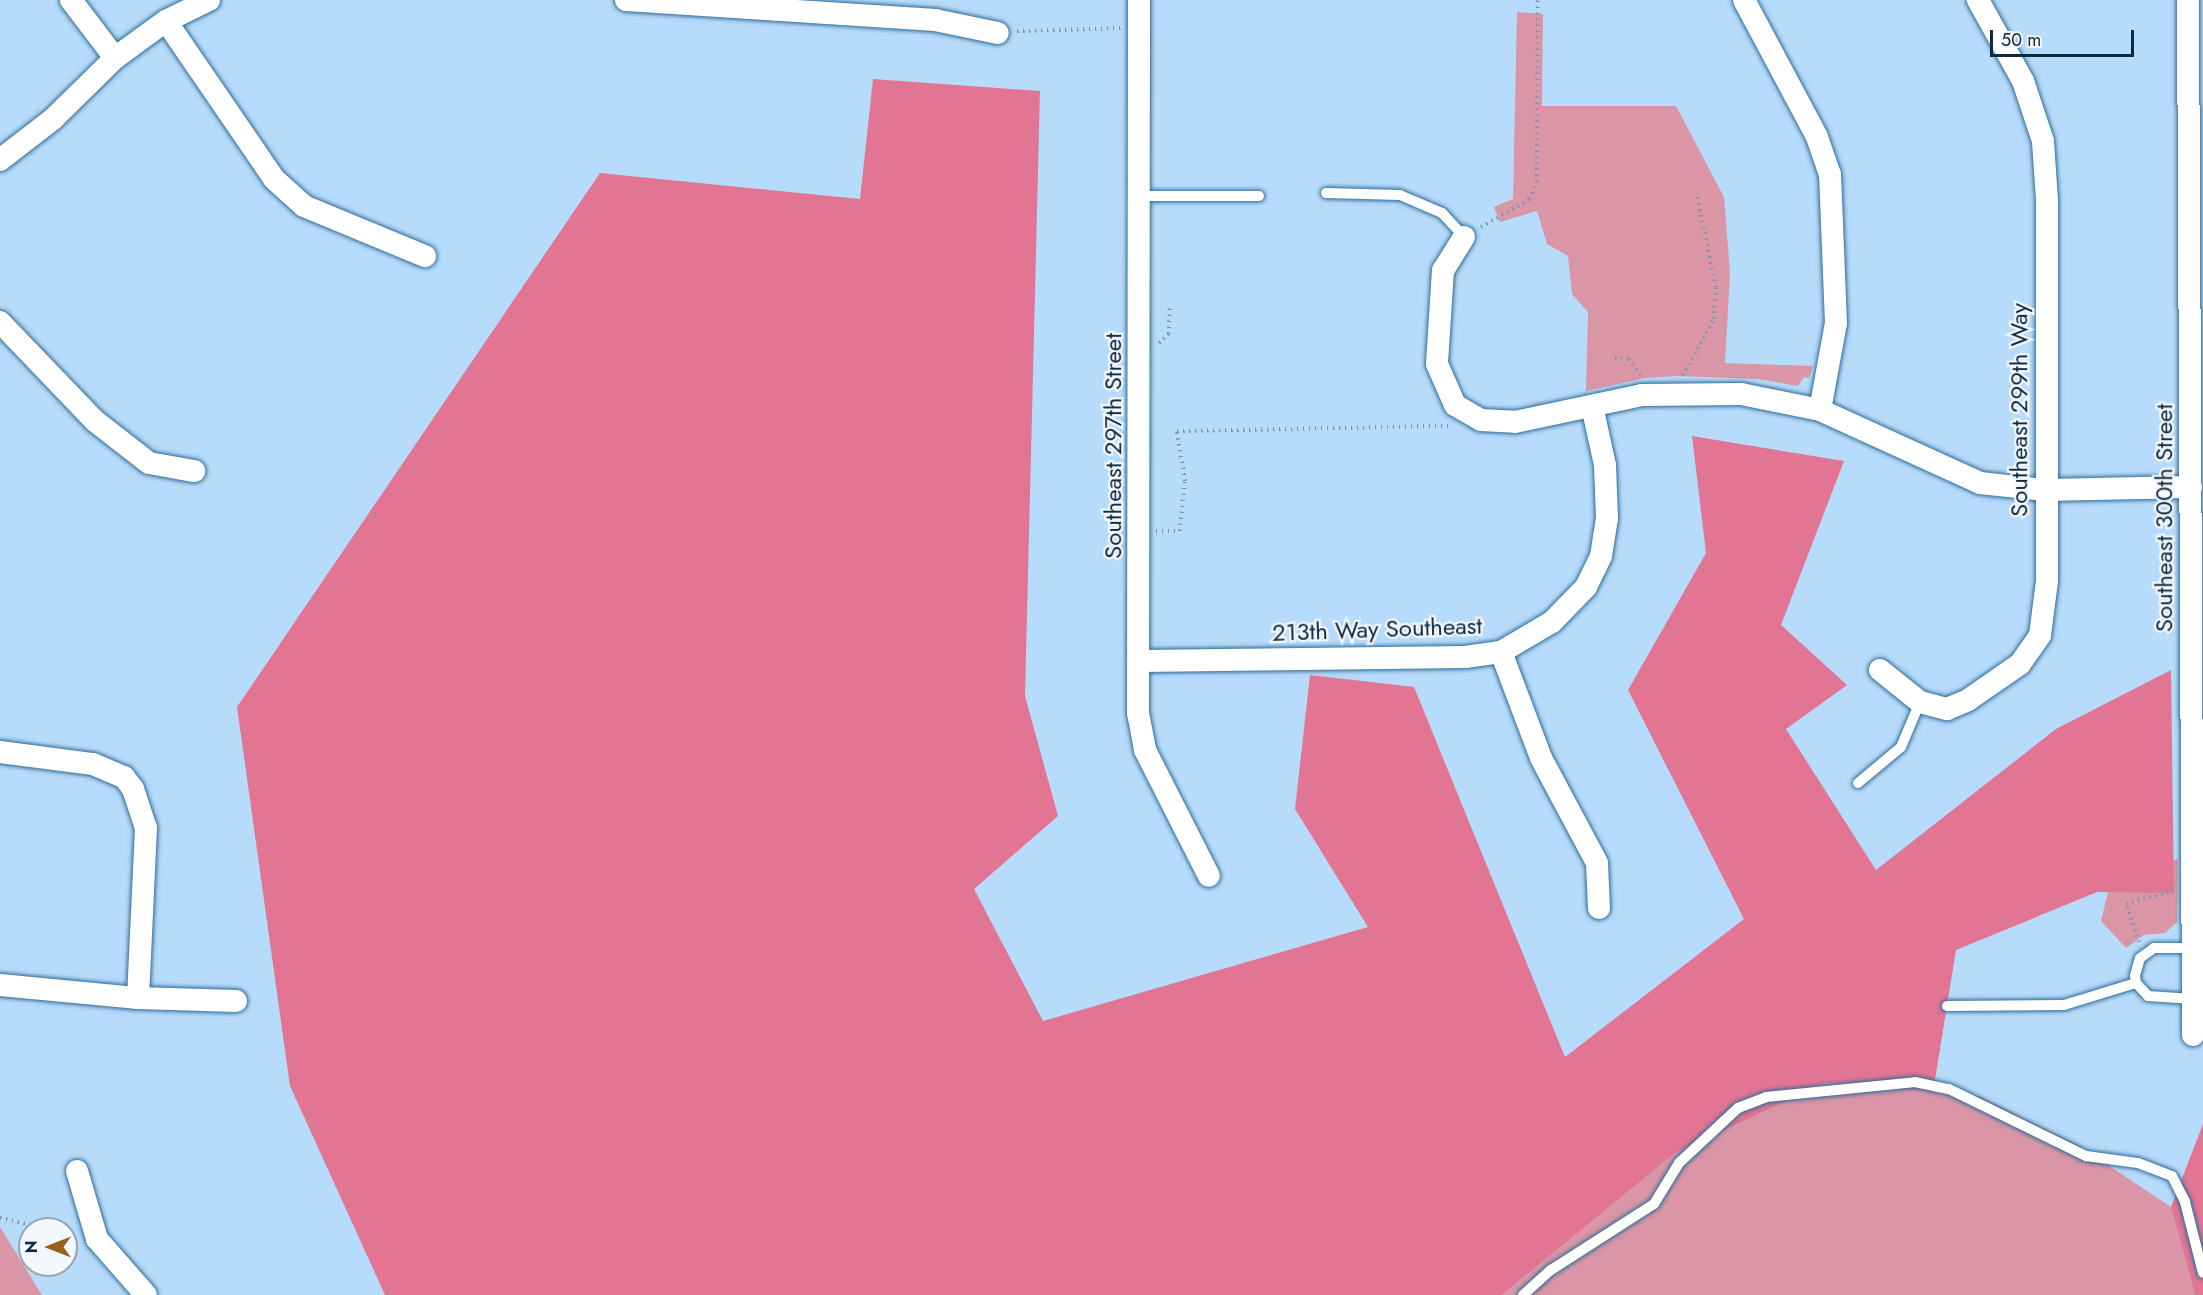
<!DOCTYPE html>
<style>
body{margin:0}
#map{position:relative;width:2203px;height:1295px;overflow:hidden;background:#b7dbfa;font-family:Jost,sans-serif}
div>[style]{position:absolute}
.green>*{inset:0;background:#da96a6}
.forest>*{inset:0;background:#e37594}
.path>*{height:4px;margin-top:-2px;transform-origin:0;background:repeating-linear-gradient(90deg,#7898b2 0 1.5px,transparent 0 6px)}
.roads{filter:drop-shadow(0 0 2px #2f6c99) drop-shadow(0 0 2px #2f6c99)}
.lane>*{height:10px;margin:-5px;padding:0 5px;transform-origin:5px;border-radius:5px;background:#fff}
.street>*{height:22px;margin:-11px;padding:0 11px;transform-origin:11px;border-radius:11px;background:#fff}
span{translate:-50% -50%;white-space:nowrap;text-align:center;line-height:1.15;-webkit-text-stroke:4.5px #f2f8fd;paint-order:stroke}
.street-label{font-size:24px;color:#102a3d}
.north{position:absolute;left:18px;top:1217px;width:60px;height:60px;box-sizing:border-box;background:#f2f8fd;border:2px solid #98a6b0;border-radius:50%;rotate:270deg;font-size:16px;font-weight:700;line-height:24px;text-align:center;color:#102a3d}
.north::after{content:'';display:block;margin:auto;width:21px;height:27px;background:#995f1f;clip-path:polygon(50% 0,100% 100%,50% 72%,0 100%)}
.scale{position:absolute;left:1990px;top:30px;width:144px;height:27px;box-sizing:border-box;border:3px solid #102a3d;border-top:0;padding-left:8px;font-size:18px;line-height:21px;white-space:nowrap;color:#102a3d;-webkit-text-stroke:4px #f2f8fd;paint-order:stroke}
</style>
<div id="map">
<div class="green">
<div style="clip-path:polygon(1517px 12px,1543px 14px,1542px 106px,1676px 106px,1724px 197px,1730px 273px,1725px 363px,1813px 366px,1809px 378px,1804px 377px,1798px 386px,1758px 379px,1677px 376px,1645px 378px,1586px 391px,1588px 312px,1572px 294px,1568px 256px,1547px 244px,1537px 211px,1500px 222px,1494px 207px,1513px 199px)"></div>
<div style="clip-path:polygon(2178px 859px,2177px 922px,2165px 933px,2144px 935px,2126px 948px,2101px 921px,2110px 884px)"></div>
<div style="clip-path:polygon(1825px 1083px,1979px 1096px,2078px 1145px,2171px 1207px,2195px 1295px,1502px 1295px,1674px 1154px)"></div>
<div style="clip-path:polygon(0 1227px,42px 1295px,0 1295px)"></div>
</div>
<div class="forest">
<div style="clip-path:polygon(873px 79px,1040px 91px,1025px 696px,1058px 816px,974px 889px,1043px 1021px,1368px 927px,1295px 809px,1310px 675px,1414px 687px,1565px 1057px,1744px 919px,1628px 690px,1706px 553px,1692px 436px,1844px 461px,1781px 625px,1847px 685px,1786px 729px,1876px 870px,2056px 729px,2171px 670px,2174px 893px,2097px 892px,1956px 950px,1933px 1092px,1825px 1083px,1674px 1154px,1502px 1295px,385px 1295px,290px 1086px,237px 707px,600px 173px,860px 199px)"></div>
<div style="clip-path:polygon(2203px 1124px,2203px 1295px,2195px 1295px,2171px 1207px)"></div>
</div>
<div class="path">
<div style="left:1017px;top:31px;width:104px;rotate:-1.7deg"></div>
<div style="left:1481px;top:227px;width:56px;rotate:-29.7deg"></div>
<div style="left:1530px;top:199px;width:18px;rotate:-68deg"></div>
<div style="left:1537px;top:182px;width:182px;rotate:-89.7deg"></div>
<div style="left:1159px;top:343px;width:13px;rotate:-42deg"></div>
<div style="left:1169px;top:334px;width:28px;rotate:-88deg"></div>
<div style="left:1615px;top:358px;width:14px;rotate:4deg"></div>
<div style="left:1629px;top:359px;width:21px;rotate:55deg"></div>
<div style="left:1683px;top:375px;width:64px;rotate:-61deg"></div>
<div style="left:1714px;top:319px;width:32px;rotate:-86deg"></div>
<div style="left:1716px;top:287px;width:93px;rotate:-101.8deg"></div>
<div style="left:1156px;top:531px;width:24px"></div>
<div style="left:1180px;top:531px;width:50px;rotate:-84.3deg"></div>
<div style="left:1185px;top:481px;width:51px;rotate:-99.1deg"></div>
<div style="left:1177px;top:431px;width:272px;rotate:-1.1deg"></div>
<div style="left:2139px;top:942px;width:41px;rotate:-108.4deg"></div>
<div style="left:2126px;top:903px;width:49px;rotate:-14.3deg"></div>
<div style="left:0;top:1218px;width:53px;rotate:11.9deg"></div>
<div style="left:66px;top:1232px;width:10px;rotate:17deg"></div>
</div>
<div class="roads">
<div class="lane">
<div style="left:1326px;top:193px;width:74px;rotate:1.5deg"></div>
<div style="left:1400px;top:195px;width:46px;rotate:23.2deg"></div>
<div style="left:1442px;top:213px;width:33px;rotate:47deg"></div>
<div style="left:1140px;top:196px;width:119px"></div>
<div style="left:1858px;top:783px;width:56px;rotate:-39.9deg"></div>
<div style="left:1901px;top:747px;width:49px;rotate:-67.1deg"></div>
<div style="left:2193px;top:948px;width:39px;rotate:180deg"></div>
<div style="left:2154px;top:948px;width:17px;rotate:144deg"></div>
<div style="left:2140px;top:958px;width:18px;rotate:106deg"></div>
<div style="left:2135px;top:975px;width:8px;rotate:83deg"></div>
<div style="left:2136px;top:983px;width:18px;rotate:47deg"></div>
<div style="left:2148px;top:996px;width:45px;rotate:3.8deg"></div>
<div style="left:1947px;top:1006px;width:117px;rotate:-0.5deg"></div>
<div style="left:2064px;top:1005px;width:75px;rotate:-17deg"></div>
<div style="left:1523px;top:1295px;width:38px;rotate:-42deg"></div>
<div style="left:1551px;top:1270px;width:122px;rotate:-32.7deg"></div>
<div style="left:1654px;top:1204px;width:48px;rotate:-58.6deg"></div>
<div style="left:1679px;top:1163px;width:81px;rotate:-43deg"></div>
<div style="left:1738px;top:1108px;width:30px;rotate:-21deg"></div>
<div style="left:1766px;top:1097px;width:150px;rotate:-5.7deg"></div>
<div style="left:1915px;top:1082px;width:35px;rotate:12deg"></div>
<div style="left:1949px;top:1089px;width:153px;rotate:26.1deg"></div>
<div style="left:2086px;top:1156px;width:52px;rotate:7.7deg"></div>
<div style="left:2138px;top:1163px;width:36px;rotate:21deg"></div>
<div style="left:2172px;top:1176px;width:29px;rotate:63deg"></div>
<div style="left:2185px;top:1202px;width:73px;rotate:75.8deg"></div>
</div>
<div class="street">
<div style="left:71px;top:0;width:73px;rotate:52.8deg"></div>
<div style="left:626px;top:0;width:310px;rotate:3.7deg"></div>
<div style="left:935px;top:20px;width:64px;rotate:11.7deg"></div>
<div style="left:1139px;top:0;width:713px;rotate:90.08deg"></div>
<div style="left:1138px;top:713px;width:38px;rotate:79deg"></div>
<div style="left:1145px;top:750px;width:141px;rotate:63.1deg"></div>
<div style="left:1744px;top:0;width:155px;rotate:61.9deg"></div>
<div style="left:1817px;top:137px;width:39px;rotate:71deg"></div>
<div style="left:1830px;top:174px;width:149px;rotate:87.7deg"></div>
<div style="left:1836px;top:323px;width:88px;rotate:100.4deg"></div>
<div style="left:2188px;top:0;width:1035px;rotate:89.72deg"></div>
<div style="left:166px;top:21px;width:191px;rotate:55.6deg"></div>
<div style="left:274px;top:179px;width:40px;rotate:42deg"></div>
<div style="left:304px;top:206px;width:131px;rotate:22.5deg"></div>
<div style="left:0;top:160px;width:67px;rotate:-37.7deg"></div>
<div style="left:53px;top:119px;width:87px;rotate:-44.5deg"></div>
<div style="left:115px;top:58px;width:63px;rotate:-36deg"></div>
<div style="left:166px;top:21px;width:48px;rotate:-26deg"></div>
<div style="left:1464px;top:237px;width:39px;rotate:122deg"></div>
<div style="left:1443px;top:270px;width:94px;rotate:93.7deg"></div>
<div style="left:1437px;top:364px;width:45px;rotate:66.3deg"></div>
<div style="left:1455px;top:405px;width:30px;rotate:30deg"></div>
<div style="left:1481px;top:420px;width:34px;rotate:3deg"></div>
<div style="left:1515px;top:422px;width:130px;rotate:-12deg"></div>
<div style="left:1642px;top:395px;width:99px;rotate:-0.6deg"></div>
<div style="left:1741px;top:394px;width:81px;rotate:11.4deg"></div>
<div style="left:1820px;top:410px;width:176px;rotate:24.5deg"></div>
<div style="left:1980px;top:483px;width:64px;rotate:6.2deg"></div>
<div style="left:2044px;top:490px;width:147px;rotate:-1.2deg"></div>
<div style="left:0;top:322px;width:137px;rotate:46.2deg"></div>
<div style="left:95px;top:421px;width:68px;rotate:37.9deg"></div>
<div style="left:149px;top:463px;width:46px;rotate:10.1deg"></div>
<div style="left:1501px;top:652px;width:113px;rotate:69.3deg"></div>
<div style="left:1541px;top:758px;width:119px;rotate:61.9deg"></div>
<div style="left:1597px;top:863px;width:45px;rotate:87.5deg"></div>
<div style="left:1141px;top:661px;width:324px;rotate:-0.7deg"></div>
<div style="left:1465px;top:657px;width:36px;rotate:-8deg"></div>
<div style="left:1501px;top:652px;width:59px;rotate:-30.5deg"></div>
<div style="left:1552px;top:622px;width:49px;rotate:-45.8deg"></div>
<div style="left:1586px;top:587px;width:34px;rotate:-64deg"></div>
<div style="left:1601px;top:556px;width:38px;rotate:-81deg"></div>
<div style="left:1607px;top:518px;width:53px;rotate:-92.2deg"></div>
<div style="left:1605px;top:465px;width:60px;rotate:-102.4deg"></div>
<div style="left:1880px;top:670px;width:51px;rotate:38.7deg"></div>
<div style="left:1920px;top:702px;width:28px;rotate:15deg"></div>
<div style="left:1947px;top:709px;width:23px;rotate:-23deg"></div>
<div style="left:1968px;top:700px;width:63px;rotate:-34.7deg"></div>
<div style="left:2020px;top:664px;width:35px;rotate:-55deg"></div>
<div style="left:2040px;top:635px;width:54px;rotate:-82.6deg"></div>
<div style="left:2047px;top:581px;width:381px;rotate:-90deg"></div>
<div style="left:2047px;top:200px;width:59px;rotate:-93.9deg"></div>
<div style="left:2043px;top:141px;width:63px;rotate:-108.4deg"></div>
<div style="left:2023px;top:81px;width:93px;rotate:-119.1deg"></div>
<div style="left:0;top:752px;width:94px;rotate:7.4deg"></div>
<div style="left:93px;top:764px;width:34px;rotate:23deg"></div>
<div style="left:124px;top:777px;width:15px;rotate:53deg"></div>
<div style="left:133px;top:789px;width:41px;rotate:71.6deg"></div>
<div style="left:146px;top:828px;width:170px;rotate:92.7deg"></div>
<div style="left:0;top:985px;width:139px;rotate:5.4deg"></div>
<div style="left:138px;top:998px;width:98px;rotate:1.8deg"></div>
<div style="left:77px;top:1171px;width:71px;rotate:73.6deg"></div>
<div style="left:97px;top:1239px;width:74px;rotate:48.8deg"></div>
</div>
</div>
<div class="street-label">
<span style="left:2019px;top:410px;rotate:-90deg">Southeast 299th Way</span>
<span style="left:1113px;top:446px;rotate:-90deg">Southeast 297th Street</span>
<span style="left:2164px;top:518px;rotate:-90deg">Southeast 300th Street</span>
<span style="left:1377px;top:629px;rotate:-2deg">213th Way Southeast</span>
</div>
<div class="north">N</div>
<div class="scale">50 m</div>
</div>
